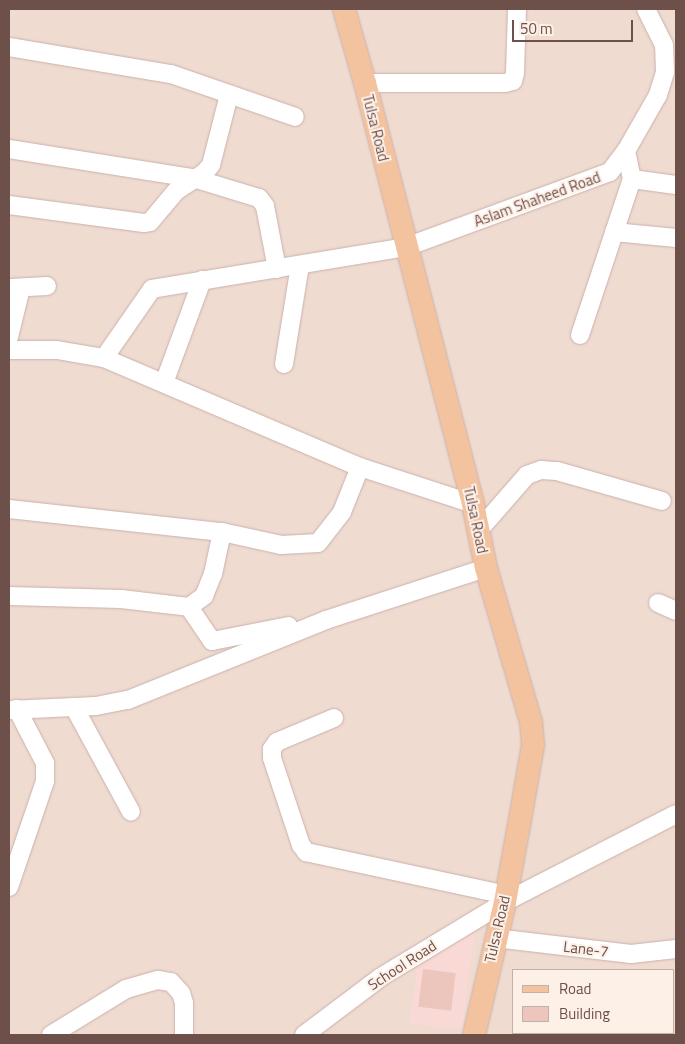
<!DOCTYPE html>
<style>
body{margin:0}
#map{position:relative;width:685px;height:1044px;overflow:hidden;background:#faebe1;font-family:"Titillium Web",sans-serif}
div>[style]{position:absolute}
.residential>*{inset:0;background:#f0dbd1}
.commercial>*{inset:0;background:#f9d9d6}
.building>*{inset:0;background:#ecc5bc;transform-origin:0 0}
.roads{filter:drop-shadow(0 0 1px #c9b1aa) drop-shadow(0 0 1px #c9b1aa)}
.minor>*{height:18px;margin:-9px;padding:0 9px;transform-origin:9px;border-radius:9px;background:#fff}
.major>*{height:22px;margin:-11px;padding:0 11px;transform-origin:11px;border-radius:11px;background:#f3c29f}
span{translate:-50% -50%;white-space:nowrap;text-align:center;line-height:1.15;-webkit-text-stroke:4px #fdf0e7;paint-order:stroke}
.street-label{font-size:15px;color:#6e504b}
.frame{position:absolute;inset:0;border:10px solid #6e504b;pointer-events:none}
.legend{position:absolute;left:512px;top:969px;width:162px;height:65px;box-sizing:border-box;background:#fdf0e7;border:1px solid #c4b0a9;margin:0;padding:6px 9px;list-style:none;font-size:15px;color:#6e504b}
.legend li{display:flex;align-items:center;gap:10px;height:25px}
.legend b{width:25px;border:1px solid #c4b0a9}
.scale{position:absolute;left:512px;top:20px;width:121px;height:22px;box-sizing:border-box;border:2px solid #6e504b;border-top:0;padding-left:6px;font-size:15px;line-height:18px;white-space:nowrap;color:#6e504b;-webkit-text-stroke:4px #fdf0e7;paint-order:stroke}
</style>
<div id="map">
<div class="residential">
<div style="clip-path:polygon(evenodd,9px 9px,676px 9px,676px 1035px,9px 1035px,9px 9px,514px 970px,674px 970px,674px 1033px,514px 1033px,514px 970px)"></div>
</div>
<div class="commercial">
<div style="clip-path:polygon(476px 931px,468px 976px,463px 1029px,409px 1024px,418px 963px)"></div>
</div>
<div class="building">
<div style="left:423px;top:969px;width:33px;height:38px;rotate:7deg"></div>
</div>
<div class="roads">
<div class="minor">
<div style="left:9px;top:47px;width:164px;rotate:9.5deg"></div>
<div style="left:171px;top:74px;width:131px;rotate:19.1deg"></div>
<div style="left:365px;top:83px;width:140px"></div>
<div style="left:505px;top:83px;width:8px;rotate:-14deg"></div>
<div style="left:513px;top:81px;width:8px;rotate:-76deg"></div>
<div style="left:515px;top:73px;width:64px;rotate:-88.2deg"></div>
<div style="left:9px;top:149px;width:186px;rotate:9deg"></div>
<div style="left:193px;top:178px;width:69px;rotate:16.9deg"></div>
<div style="left:259px;top:198px;width:10px;rotate:53deg"></div>
<div style="left:265px;top:206px;width:64px;rotate:79.2deg"></div>
<div style="left:632px;top:179px;width:44px;rotate:7.8deg"></div>
<div style="left:9px;top:205px;width:136px;rotate:7.6deg"></div>
<div style="left:144px;top:223px;width:6px;rotate:-9deg"></div>
<div style="left:150px;top:222px;width:40px;rotate:-50deg"></div>
<div style="left:176px;top:191px;width:35px;rotate:-33deg"></div>
<div style="left:205px;top:172px;width:9px;rotate:-49deg"></div>
<div style="left:211px;top:165px;width:72px;rotate:-75.6deg"></div>
<div style="left:614px;top:232px;width:62px;rotate:5.5deg"></div>
<div style="left:10px;top:288px;width:37px;rotate:-3deg"></div>
<div style="left:580px;top:335px;width:164px;rotate:-71.6deg"></div>
<div style="left:632px;top:179px;width:29px;rotate:-102deg"></div>
<div style="left:9px;top:337px;width:50px;rotate:-76.2deg"></div>
<div style="left:9px;top:350px;width:48px"></div>
<div style="left:57px;top:350px;width:48px;rotate:9.7deg"></div>
<div style="left:104px;top:358px;width:278px;rotate:23.1deg"></div>
<div style="left:360px;top:467px;width:119px;rotate:18.1deg"></div>
<div style="left:104px;top:358px;width:84px;rotate:-55.2deg"></div>
<div style="left:152px;top:289px;width:257px;rotate:-9.4deg"></div>
<div style="left:406px;top:247px;width:217px;rotate:-20.2deg"></div>
<div style="left:610px;top:172px;width:26px;rotate:-53deg"></div>
<div style="left:626px;top:151px;width:64px;rotate:-60.3deg"></div>
<div style="left:658px;top:95px;width:24px;rotate:-73deg"></div>
<div style="left:665px;top:72px;width:27px;rotate:-92deg"></div>
<div style="left:664px;top:45px;width:40px;rotate:-116.6deg"></div>
<div style="left:284px;top:364px;width:100px;rotate:-80.8deg"></div>
<div style="left:164px;top:383px;width:110px;rotate:-69.7deg"></div>
<div style="left:9px;top:509px;width:214px;rotate:6.2deg"></div>
<div style="left:222px;top:532px;width:60px;rotate:12.4deg"></div>
<div style="left:281px;top:545px;width:37px;rotate:-3deg"></div>
<div style="left:318px;top:543px;width:39px;rotate:-52deg"></div>
<div style="left:342px;top:512px;width:48px;rotate:-68.2deg"></div>
<div style="left:479px;top:530px;width:73px;rotate:-48.9deg"></div>
<div style="left:527px;top:475px;width:15px;rotate:-20deg"></div>
<div style="left:541px;top:470px;width:16px;rotate:4deg"></div>
<div style="left:557px;top:471px;width:109px;rotate:15.9deg"></div>
<div style="left:9px;top:596px;width:112px;rotate:1.5deg"></div>
<div style="left:121px;top:599px;width:68px;rotate:6.7deg"></div>
<div style="left:189px;top:607px;width:19px;rotate:-36deg"></div>
<div style="left:204px;top:596px;width:24px;rotate:-68deg"></div>
<div style="left:213px;top:574px;width:43px;rotate:-77.9deg"></div>
<div style="left:658px;top:603px;width:20px;rotate:24deg"></div>
<div style="left:189px;top:607px;width:41px;rotate:55.9deg"></div>
<div style="left:212px;top:641px;width:78px;rotate:-11deg"></div>
<div style="left:74px;top:707px;width:119px;rotate:61.5deg"></div>
<div style="left:9px;top:710px;width:87px;rotate:-2.6deg"></div>
<div style="left:96px;top:706px;width:33px;rotate:-11deg"></div>
<div style="left:128px;top:700px;width:214px;rotate:-22deg"></div>
<div style="left:326px;top:620px;width:168px;rotate:-18deg"></div>
<div style="left:334px;top:718px;width:62px;rotate:157.2deg"></div>
<div style="left:277px;top:742px;width:9px;rotate:126deg"></div>
<div style="left:272px;top:749px;width:9px;rotate:90deg"></div>
<div style="left:272px;top:758px;width:92px;rotate:71.6deg"></div>
<div style="left:301px;top:845px;width:9px;rotate:54deg"></div>
<div style="left:306px;top:852px;width:205px;rotate:12.1deg"></div>
<div style="left:9px;top:887px;width:112px;rotate:-71.2deg"></div>
<div style="left:45px;top:781px;width:18px;rotate:-90deg"></div>
<div style="left:45px;top:763px;width:61px;rotate:-117.4deg"></div>
<div style="left:495px;top:938px;width:137px;rotate:6.7deg"></div>
<div style="left:631px;top:954px;width:45px;rotate:-6.3deg"></div>
<div style="left:51px;top:1035px;width:88px;rotate:-31.5deg"></div>
<div style="left:126px;top:989px;width:33px;rotate:-16deg"></div>
<div style="left:158px;top:980px;width:13px;rotate:9deg"></div>
<div style="left:171px;top:982px;width:15px;rotate:48deg"></div>
<div style="left:181px;top:993px;width:10px;rotate:73deg"></div>
<div style="left:184px;top:1003px;width:32px;rotate:90deg"></div>
<div style="left:304px;top:1035px;width:96px;rotate:-37deg"></div>
<div style="left:381px;top:977px;width:145px;rotate:-31.2deg"></div>
<div style="left:505px;top:902px;width:192px;rotate:-27.2deg"></div>
</div>
<div class="major">
<div style="left:344px;top:9px;width:77px;rotate:74.2deg"></div>
<div style="left:365px;top:83px;width:435px;rotate:75.6deg"></div>
<div style="left:473px;top:504px;width:65px;rotate:78.5deg"></div>
<div style="left:486px;top:568px;width:160px;rotate:73.7deg"></div>
<div style="left:531px;top:722px;width:23px;rotate:85deg"></div>
<div style="left:533px;top:745px;width:81px;rotate:99.9deg"></div>
<div style="left:519px;top:825px;width:78px;rotate:100.3deg"></div>
<div style="left:505px;top:902px;width:137px;rotate:103.1deg"></div>
</div>
</div>
<div class="street-label">
<span style="left:376px;top:128px;rotate:76deg">Tulsa Road</span>
<span style="left:537px;top:199px;rotate:-20deg">Aslam Shaheed Road</span>
<span style="left:476px;top:520px;rotate:78deg">Tulsa Road</span>
<span style="left:497px;top:929px;rotate:-77deg">Tulsa Road</span>
<span style="left:586px;top:949px;rotate:7deg">Lane-7</span>
<span style="left:402px;top:965px;rotate:-33deg">School Road</span>
</div>
<div class="frame"></div>
<ul class="legend">
<li><b style="height:6px;background:#f3c29f"></b>Road</li>
<li><b style="height:14px;background:#ecc5bc"></b>Building</li>
</ul>
<div class="scale">50 m</div>
</div>
